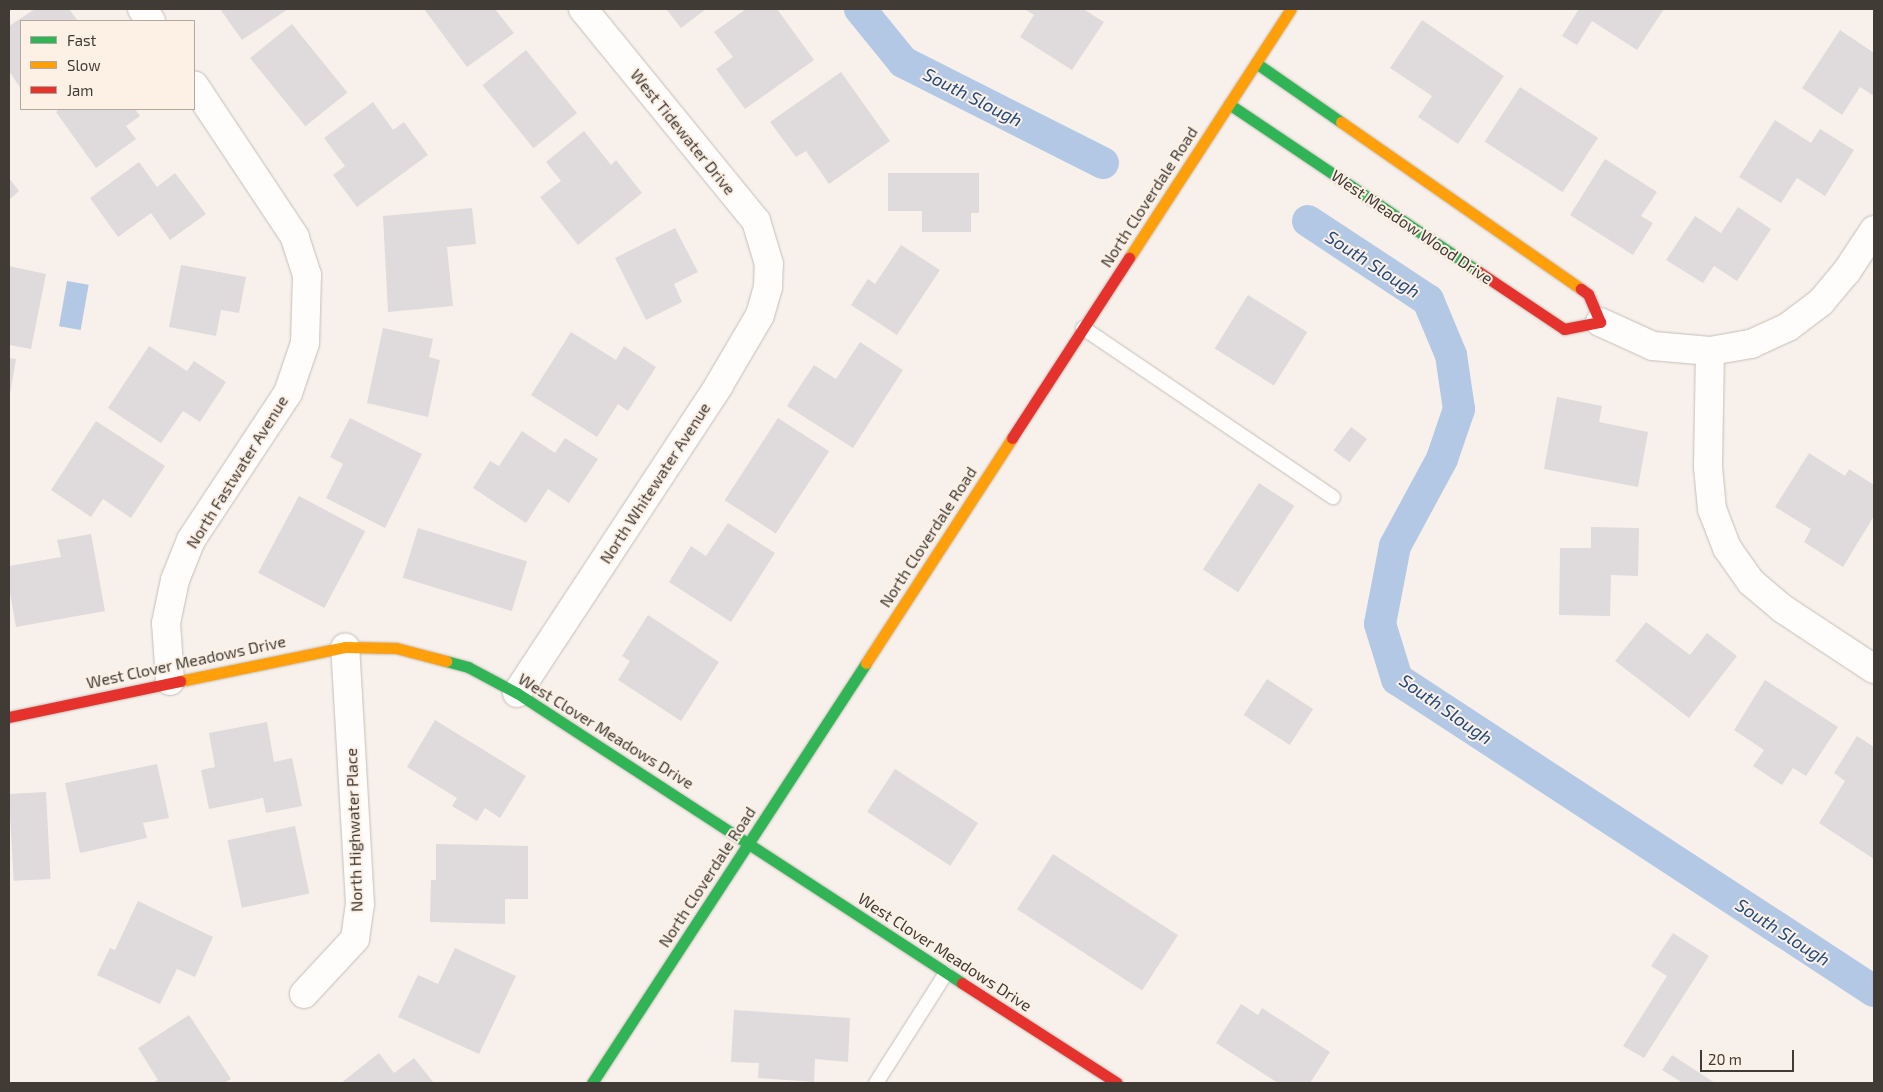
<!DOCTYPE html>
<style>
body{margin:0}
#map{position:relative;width:1883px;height:1092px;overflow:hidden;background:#f8f1eb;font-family:"Exo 2",sans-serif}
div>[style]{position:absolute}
.water>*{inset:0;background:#b3c8e5;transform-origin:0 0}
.canal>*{height:32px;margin:-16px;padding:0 16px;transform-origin:16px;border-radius:16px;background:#b3c8e5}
.building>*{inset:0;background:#dfdadb;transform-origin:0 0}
.roads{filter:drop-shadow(0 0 1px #c4beb8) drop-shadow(0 0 1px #c4beb8)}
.lane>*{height:14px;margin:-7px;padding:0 7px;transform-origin:7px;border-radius:7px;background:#fefdfc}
.street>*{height:28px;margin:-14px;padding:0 14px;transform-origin:14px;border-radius:14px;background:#fefdfc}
.fast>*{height:11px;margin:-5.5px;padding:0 5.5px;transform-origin:5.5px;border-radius:5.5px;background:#30b455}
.slow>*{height:11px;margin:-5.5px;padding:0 5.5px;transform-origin:5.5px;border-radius:5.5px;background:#ff9f0a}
.jam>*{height:11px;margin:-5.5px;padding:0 5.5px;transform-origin:5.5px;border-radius:5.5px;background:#e5322d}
span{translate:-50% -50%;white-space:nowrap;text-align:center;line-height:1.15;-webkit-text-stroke:4px #fdf1e6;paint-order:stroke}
.street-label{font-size:16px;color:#413b36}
.water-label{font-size:18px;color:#1e4a80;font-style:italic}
.frame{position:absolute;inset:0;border:10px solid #413b36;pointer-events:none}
.legend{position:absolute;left:20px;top:20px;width:175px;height:90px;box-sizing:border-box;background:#fdf1e6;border:1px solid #b2a8a0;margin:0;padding:6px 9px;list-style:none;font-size:15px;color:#413b36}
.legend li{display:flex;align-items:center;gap:10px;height:25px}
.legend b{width:25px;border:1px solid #b2a8a0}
.scale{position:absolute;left:1700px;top:1050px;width:94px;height:22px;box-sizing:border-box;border:2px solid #413b36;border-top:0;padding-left:6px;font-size:15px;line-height:18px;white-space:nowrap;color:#413b36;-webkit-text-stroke:4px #fdf1e6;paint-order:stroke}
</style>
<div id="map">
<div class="water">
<div style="left:67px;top:281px;width:22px;height:46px;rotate:10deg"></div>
</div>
<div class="canal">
<div style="left:860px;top:9px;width:68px;rotate:50.9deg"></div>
<div style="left:903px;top:62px;width:224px;rotate:26.8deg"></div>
<div style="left:1308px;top:221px;width:144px;rotate:33.4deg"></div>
<div style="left:1428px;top:300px;width:60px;rotate:67.3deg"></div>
<div style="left:1451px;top:355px;width:55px;rotate:81.6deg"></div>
<div style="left:1459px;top:409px;width:53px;rotate:108.8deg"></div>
<div style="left:1442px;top:459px;width:99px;rotate:118.4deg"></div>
<div style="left:1395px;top:546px;width:79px;rotate:100.9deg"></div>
<div style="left:1380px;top:624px;width:58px;rotate:72.8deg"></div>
<div style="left:1397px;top:679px;width:570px;rotate:33.19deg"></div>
</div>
<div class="building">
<div style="clip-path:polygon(35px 9px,69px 9px,78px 21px,21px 21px,21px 89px,9px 71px,9px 26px)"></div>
<div style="clip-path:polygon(220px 9px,288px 9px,242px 40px)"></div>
<div style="clip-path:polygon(424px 9px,495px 9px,514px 33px,467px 67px)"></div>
<div style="clip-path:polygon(666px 9px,706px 9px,681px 28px)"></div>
<div style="clip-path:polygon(746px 9px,777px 9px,814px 60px,745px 109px,716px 69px,733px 57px,714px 32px)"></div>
<div style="clip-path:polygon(1024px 9px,1083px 9px,1104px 22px,1072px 70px,1020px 37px,1034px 15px)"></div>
<div style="clip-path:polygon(1579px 9px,1664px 9px,1637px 50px,1592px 21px,1577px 45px,1562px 36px)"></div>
<div style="clip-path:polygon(1422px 20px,1504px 76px,1458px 144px,1418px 117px,1432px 96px,1390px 68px)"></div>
<div style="left:292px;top:24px;width:88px;height:54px;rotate:51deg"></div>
<div style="clip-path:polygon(1840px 30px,1874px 53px,1874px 96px,1860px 87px,1842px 115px,1802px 88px)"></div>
<div style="left:526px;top:50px;width:81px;height:56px;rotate:51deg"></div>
<div style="clip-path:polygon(841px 72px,890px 141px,829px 184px,806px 151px,796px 157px,770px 122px)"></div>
<div style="left:1520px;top:87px;width:93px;height:65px;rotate:33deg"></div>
<div style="clip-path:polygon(373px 102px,393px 130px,404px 122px,428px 155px,357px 207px,333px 175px,345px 166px,324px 138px)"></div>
<div style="clip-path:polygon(59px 109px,135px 109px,140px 116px,126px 126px,136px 139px,96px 168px,56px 112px)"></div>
<div style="clip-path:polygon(1775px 120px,1811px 143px,1820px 129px,1854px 150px,1825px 196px,1797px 178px,1781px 203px,1739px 177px)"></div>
<div style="clip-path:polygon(584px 131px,611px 165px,616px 160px,642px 193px,578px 245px,540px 197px,561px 181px,546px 162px)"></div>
<div style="clip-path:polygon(1605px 159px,1657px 192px,1641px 216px,1653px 223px,1633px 255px,1570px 215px)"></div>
<div style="clip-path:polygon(139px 162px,157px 187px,175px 173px,206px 214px,170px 240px,151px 213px,118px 237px,90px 198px)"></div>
<div style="clip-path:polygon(888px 173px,979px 173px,979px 213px,971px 213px,971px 232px,922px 232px,922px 211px,888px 211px)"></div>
<div style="clip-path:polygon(9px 178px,19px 191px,9px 200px)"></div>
<div style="clip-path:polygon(1738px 207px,1771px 229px,1737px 281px,1714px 266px,1703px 283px,1666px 260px,1695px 216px,1721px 233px)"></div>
<div style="clip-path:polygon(472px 208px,476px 244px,447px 247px,453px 306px,388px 312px,383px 216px)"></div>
<div style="clip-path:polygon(675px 228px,698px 272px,674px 284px,682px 302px,646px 320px,615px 258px)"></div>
<div style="clip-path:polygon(901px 245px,940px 270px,897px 335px,851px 305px,868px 279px,875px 284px)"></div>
<div style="clip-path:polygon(181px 265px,246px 277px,239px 313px,221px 310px,216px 336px,169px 327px)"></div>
<div style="clip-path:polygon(9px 266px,46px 274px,31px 349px,9px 345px)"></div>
<div style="left:1248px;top:295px;width:70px;height:63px;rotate:32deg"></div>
<div style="clip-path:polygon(383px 328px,433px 339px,429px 357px,440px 360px,428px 417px,367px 403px)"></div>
<div style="clip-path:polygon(571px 332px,616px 360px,624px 346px,656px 367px,628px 411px,618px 404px,597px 437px,531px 395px)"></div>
<div style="clip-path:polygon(860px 342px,903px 370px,853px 448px,787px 406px,814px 365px,836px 379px)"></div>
<div style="clip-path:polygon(149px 346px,187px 371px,194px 361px,226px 382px,200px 422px,183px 411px,161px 443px,108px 408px)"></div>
<div style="clip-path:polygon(9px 358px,16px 359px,10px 394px,9px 394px)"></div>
<div style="clip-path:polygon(1557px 397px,1602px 406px,1599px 422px,1648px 432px,1638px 487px,1544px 469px)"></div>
<div style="clip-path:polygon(350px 418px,422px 454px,385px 528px,326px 498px,343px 464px,330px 457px)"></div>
<div style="left:778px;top:418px;width:61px;height:98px;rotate:33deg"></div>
<div style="clip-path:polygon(96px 421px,165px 466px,131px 518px,103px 499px,91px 517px,51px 490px)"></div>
<div style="left:1351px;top:427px;width:20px;height:29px;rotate:37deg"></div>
<div style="clip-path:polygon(522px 431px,555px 453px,565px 438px,598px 459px,569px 503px,548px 489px,526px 523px,473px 488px,490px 461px,499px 466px)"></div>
<div style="clip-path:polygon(1809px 453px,1845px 476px,1849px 469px,1874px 485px,1874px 516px,1843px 567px,1804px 542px,1811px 529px,1775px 507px)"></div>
<div style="left:1259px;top:483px;width:42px;height:103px;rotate:33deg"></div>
<div style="left:299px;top:496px;width:75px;height:87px;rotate:28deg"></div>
<div style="clip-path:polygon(728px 523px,775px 553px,731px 622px,669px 582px,691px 546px,706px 556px)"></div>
<div style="clip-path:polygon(1591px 527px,1639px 528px,1638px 576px,1611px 575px,1610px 616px,1559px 615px,1560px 548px,1591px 548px)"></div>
<div style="left:418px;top:528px;width:114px;height:52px;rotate:17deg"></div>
<div style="clip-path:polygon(91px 534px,105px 611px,16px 627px,9px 587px,9px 566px,61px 557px,57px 540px)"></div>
<div style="clip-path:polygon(648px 615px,719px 662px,681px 721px,618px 680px,630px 661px,622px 656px)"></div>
<div style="clip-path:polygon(1646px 622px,1690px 655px,1707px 633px,1737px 656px,1689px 718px,1615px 661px)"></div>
<div style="left:1267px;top:679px;width:55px;height:43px;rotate:33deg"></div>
<div style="clip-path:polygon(1765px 680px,1838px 727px,1806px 776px,1793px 768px,1782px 785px,1753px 766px,1764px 750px,1734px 730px)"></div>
<div style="clip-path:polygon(435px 720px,526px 776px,500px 818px,485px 808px,477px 821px,452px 806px,457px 798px,407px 767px)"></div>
<div style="clip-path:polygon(267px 722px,274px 762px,292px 758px,302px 806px,266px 813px,263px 798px,209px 809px,201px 770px,215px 767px,209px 733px)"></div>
<div style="clip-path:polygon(1857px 736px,1874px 747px,1874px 859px,1819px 823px,1845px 781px,1834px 773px)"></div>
<div style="clip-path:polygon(157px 764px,169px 818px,143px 823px,147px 838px,80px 853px,65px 783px)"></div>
<div style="left:895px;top:769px;width:99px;height:51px;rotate:33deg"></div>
<div style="left:46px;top:792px;width:87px;height:37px;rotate:87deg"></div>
<div style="left:295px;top:826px;width:69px;height:69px;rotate:78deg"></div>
<div style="clip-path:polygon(436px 844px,528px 846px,528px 899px,505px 899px,505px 924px,430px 922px,431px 880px,436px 880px)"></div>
<div style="left:1053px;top:854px;width:149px;height:66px;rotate:33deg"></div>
<div style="clip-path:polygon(138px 901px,213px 937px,195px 977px,177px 969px,160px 1004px,97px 975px,110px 948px,115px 950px)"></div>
<div style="clip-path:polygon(1673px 933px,1709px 956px,1644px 1058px,1623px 1046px,1667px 976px,1651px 966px)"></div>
<div style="clip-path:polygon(455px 948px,516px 976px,479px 1054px,398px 1017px,418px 975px,438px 984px)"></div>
<div style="clip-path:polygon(1241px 1004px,1258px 1015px,1262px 1008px,1330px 1052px,1310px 1083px,1278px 1083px,1216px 1043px)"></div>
<div style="clip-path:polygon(734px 1010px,850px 1018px,848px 1062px,815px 1059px,814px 1082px,758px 1078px,759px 1063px,731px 1062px)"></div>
<div style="clip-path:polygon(189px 1015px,231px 1079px,224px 1083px,152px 1083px,158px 1080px,138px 1048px)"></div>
<div style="clip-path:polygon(379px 1053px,394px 1073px,414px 1058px,434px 1083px,341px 1083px)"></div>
<div style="clip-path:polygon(1672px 1055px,1715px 1083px,1683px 1083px,1662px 1070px)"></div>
</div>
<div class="roads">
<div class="lane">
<div style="left:1083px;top:328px;width:302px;rotate:34.1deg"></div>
<div style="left:876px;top:1083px;width:130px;rotate:-57.5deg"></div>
</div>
<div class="street">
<div style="left:142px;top:9px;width:15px;rotate:53deg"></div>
<div style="left:1600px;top:322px;width:58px;rotate:24.4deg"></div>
<div style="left:1653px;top:346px;width:57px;rotate:5deg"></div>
<div style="left:1710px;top:351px;width:42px;rotate:-9.7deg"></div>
<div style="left:1751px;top:344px;width:41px;rotate:-24.7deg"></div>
<div style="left:1788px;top:327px;width:41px;rotate:-37.1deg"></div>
<div style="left:1821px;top:302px;width:40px;rotate:-50deg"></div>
<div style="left:1847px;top:271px;width:49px;rotate:-56.6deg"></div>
<div style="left:1710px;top:351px;width:116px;rotate:91deg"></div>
<div style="left:1708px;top:467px;width:42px;rotate:84.6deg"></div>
<div style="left:1712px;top:509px;width:42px;rotate:69deg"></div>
<div style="left:1727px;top:548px;width:42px;rotate:54.8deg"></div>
<div style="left:1751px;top:582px;width:42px;rotate:40.2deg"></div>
<div style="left:1783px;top:609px;width:109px;rotate:33.4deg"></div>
<div style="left:170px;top:681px;width:58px;rotate:-93.9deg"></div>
<div style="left:166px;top:623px;width:44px;rotate:-78.2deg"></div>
<div style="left:175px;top:580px;width:43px;rotate:-68.2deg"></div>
<div style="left:191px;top:540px;width:176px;rotate:-56.6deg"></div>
<div style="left:288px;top:393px;width:53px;rotate:-71.2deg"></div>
<div style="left:305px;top:343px;width:68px;rotate:-88.3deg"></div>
<div style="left:307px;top:275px;width:40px;rotate:-108deg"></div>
<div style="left:295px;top:237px;width:182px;rotate:-123.6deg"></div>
<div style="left:517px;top:693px;width:368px;rotate:-56.7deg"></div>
<div style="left:719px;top:385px;width:81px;rotate:-59.6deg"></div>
<div style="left:760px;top:315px;width:29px;rotate:-74deg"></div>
<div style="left:768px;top:287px;width:23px;rotate:-88deg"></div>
<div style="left:769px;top:264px;width:45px;rotate:-106.8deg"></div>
<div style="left:756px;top:221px;width:274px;rotate:-129.2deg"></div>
<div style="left:304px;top:994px;width:75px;rotate:-47.2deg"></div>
<div style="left:355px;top:939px;width:35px;rotate:-82deg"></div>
<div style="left:360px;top:904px;width:257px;rotate:-93.3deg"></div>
</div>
<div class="fast">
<div style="left:1256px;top:63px;width:103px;rotate:34.8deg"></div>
<div style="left:1229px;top:104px;width:301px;rotate:33.9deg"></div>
<div style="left:446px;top:661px;width:23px;rotate:15deg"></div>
<div style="left:468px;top:667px;width:55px;rotate:28deg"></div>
<div style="left:517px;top:693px;width:531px;rotate:33.09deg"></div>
<div style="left:592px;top:1083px;width:501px;rotate:-56.88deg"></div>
</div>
<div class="slow">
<div style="left:1341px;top:122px;width:292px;rotate:34.8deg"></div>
<div style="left:1129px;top:258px;width:297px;rotate:-57deg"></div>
<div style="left:866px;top:663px;width:268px;rotate:-57deg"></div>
<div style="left:180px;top:681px;width:168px;rotate:-11.6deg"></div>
<div style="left:345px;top:647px;width:51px;rotate:1.1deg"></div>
<div style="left:396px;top:648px;width:52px;rotate:14.6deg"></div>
</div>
<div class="jam">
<div style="left:1479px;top:272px;width:102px;rotate:33.8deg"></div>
<div style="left:1564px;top:329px;width:37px;rotate:-11deg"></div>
<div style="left:1600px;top:322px;width:30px;rotate:-113deg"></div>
<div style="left:1588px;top:294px;width:9px;rotate:-144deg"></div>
<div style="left:1012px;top:438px;width:215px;rotate:-57deg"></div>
<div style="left:9px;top:717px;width:175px;rotate:-11.9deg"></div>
<div style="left:962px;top:983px;width:184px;rotate:32.8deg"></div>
</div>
</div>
<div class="street-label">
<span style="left:683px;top:132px;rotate:51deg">West Tidewater Drive</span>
<span style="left:1149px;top:197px;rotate:-57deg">North Cloverdale Road</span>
<span style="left:1412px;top:227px;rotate:34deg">West Meadow Wood Drive</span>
<span style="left:237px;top:472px;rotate:-58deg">North Fastwater Avenue</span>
<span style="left:655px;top:483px;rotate:-57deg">North Whitewater Avenue</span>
<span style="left:928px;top:537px;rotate:-57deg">North Cloverdale Road</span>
<span style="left:186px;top:662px;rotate:-12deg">West Clover Meadows Drive</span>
<span style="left:606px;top:731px;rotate:32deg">West Clover Meadows Drive</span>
<span style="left:354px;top:830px;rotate:-92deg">North Highwater Place</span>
<span style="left:707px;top:877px;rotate:-57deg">North Cloverdale Road</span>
<span style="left:945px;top:952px;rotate:33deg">West Clover Meadows Drive</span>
</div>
<div class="water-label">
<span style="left:973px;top:97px;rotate:27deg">South Slough</span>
<span style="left:1373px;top:264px;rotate:33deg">South Slough</span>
<span style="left:1446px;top:709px;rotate:35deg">South Slough</span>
<span style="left:1783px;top:932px;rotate:33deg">South Slough</span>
</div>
<div class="frame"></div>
<ul class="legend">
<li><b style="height:6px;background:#30b455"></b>Fast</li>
<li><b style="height:6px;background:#ff9f0a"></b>Slow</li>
<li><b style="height:6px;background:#e5322d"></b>Jam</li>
</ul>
<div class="scale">20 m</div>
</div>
